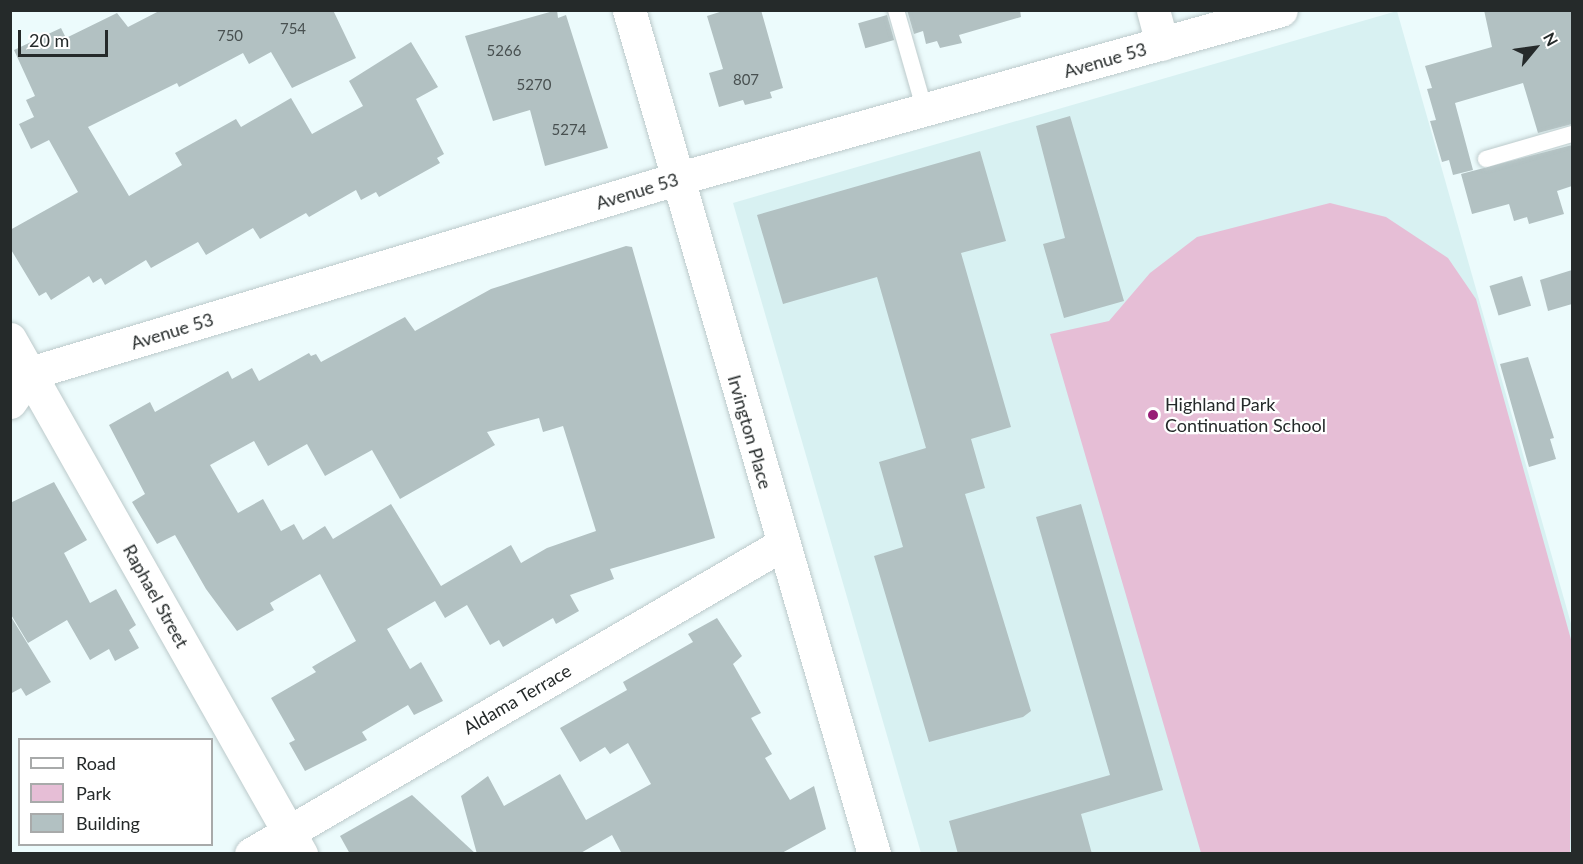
<!DOCTYPE html>
<style>
body{margin:0}
#map{position:relative;width:1583px;height:864px;overflow:hidden;background:#ecfbfc;font-family:Lato,sans-serif}
div>[style]{position:absolute}
.built>*{inset:0;background:#d8f1f2}
.green>*{inset:0;background:#e6bed6}
.building>*{inset:0;background:#b2c1c2;transform-origin:0 0}
.roads{filter:drop-shadow(0 0 2px #bccacb) drop-shadow(0 0 2px #bccacb)}
.service>*{height:16px;margin:-8px;padding:0 8px;transform-origin:8px;border-radius:8px;background:#fff}
.minor>*{height:33px;margin:-16.5px;padding:0 16.5px;transform-origin:16.5px;border-radius:16.5px;background:#fff}
.dots>*{width:16px;height:16px;translate:-50% -50%;box-sizing:border-box;border:3px solid #fff;border-radius:50%}
span{translate:-50% -50%;white-space:nowrap;text-align:center;line-height:1.15;-webkit-text-stroke:4.5px #fff;paint-order:stroke}
.number-label{font-size:15px;color:#485050}
.number-label span{-webkit-text-stroke-width:0}
.street-label{font-size:18px;color:#252a2a}
.poi-label{font-size:18px;color:#252a2a}
.left{translate:0 -50%;text-align:left}
.frame{position:absolute;inset:0;border:12px solid #252a2a;pointer-events:none}
.legend{position:absolute;left:18px;top:738px;width:195px;height:108px;box-sizing:border-box;background:#fff;border:2px solid #a8aaaa;margin:0;padding:8px 10px;list-style:none;font-size:18px;color:#252a2a}
.legend li{display:flex;align-items:center;gap:12px;height:30px}
.legend b{width:30px;border:2px solid #a8aaaa}
.north{position:absolute;left:1505px;top:18px;width:60px;height:60px;-webkit-text-stroke:4px #fff;paint-order:stroke;rotate:61deg;font-size:16px;font-weight:700;line-height:24px;text-align:center;color:#252a2a}
.north::after{content:'';display:block;margin:auto;width:21px;height:27px;background:#252a2a;clip-path:polygon(50% 0,100% 100%,50% 72%,0 100%)}
.scale{position:absolute;left:18px;top:30px;width:90px;height:27px;box-sizing:border-box;border:3px solid #252a2a;border-top:0;padding-left:8px;font-size:18px;line-height:21px;white-space:nowrap;color:#252a2a;-webkit-text-stroke:4px #fff;paint-order:stroke}
</style>
<div id="map">
<div class="built">
<div style="clip-path:polygon(1397px 11px,1572px 627px,1572px 853px,921px 853px,733px 203px)"></div>
</div>
<div class="green">
<div style="clip-path:polygon(1330px 203px,1386px 217px,1448px 258px,1476px 299px,1572px 643px,1570px 853px,1201px 853px,1050px 334px,1109px 321px,1150px 273px,1197px 237px)"></div>
</div>
<div class="building">
<div style="clip-path:polygon(161px 10px,333px 10px,356px 58px,292px 88px,271px 52px,249px 64px,243px 53px,179px 87px,177px 83px,88px 127px,129px 196px,182px 165px,175px 153px,236px 119px,241px 127px,291px 98px,312px 134px,363px 106px,349px 81px,411px 42px,438px 87px,416px 99px,444px 154px,437px 158px,440px 163px,379px 197px,376px 192px,361px 200px,356px 190px,309px 217px,306px 213px,260px 239px,253px 228px,206px 255px,198px 242px,151px 268px,146px 260px,105px 285px,101px 278px,93px 283px,89px 276px,51px 300px,46px 292px,39px 296px,10px 248px,10px 230px,78px 192px,49px 140px,31px 149px,19px 124px,34px 117px,26px 100px,35px 96px,14px 50px,61px 28px,66px 38px,117px 13px,128px 27px)"></div>
<div style="clip-path:polygon(557px 10px,558px 18px,566px 15px,608px 148px,545px 166px,530px 110px,493px 121px,465px 36px)"></div>
<div style="clip-path:polygon(726px 10px,761px 10px,783px 88px,770px 92px,772px 98px,745px 105px,743px 100px,719px 107px,709px 73px,723px 69px,707px 16px)"></div>
<div style="clip-path:polygon(907px 10px,1020px 10px,1021px 17px,959px 35px,962px 43px,940px 48px,937px 41px,926px 44px,923px 31px,914px 34px)"></div>
<div style="clip-path:polygon(1484px 10px,1572px 10px,1572px 124px,1538px 133px,1523px 83px,1455px 103px,1473px 170px,1453px 175px,1449px 160px,1442px 162px,1430px 121px,1436px 120px,1427px 89px,1432px 88px,1425px 66px,1492px 47px)"></div>
<div style="left:887px;top:15px;width:26px;height:30px;rotate:74deg"></div>
<div style="clip-path:polygon(1070px 116px,1124px 301px,1064px 318px,1043px 244px,1065px 238px,1036px 126px)"></div>
<div style="clip-path:polygon(1572px 145px,1572px 186px,1557px 191px,1564px 214px,1529px 224px,1527px 217px,1514px 221px,1509px 204px,1472px 214px,1461px 174px)"></div>
<div style="clip-path:polygon(980px 151px,1006px 241px,961px 253px,1011px 427px,971px 439px,985px 488px,965px 494px,1031px 711px,1023px 717px,929px 742px,874px 556px,903px 547px,879px 462px,926px 448px,877px 277px,783px 304px,757px 215px)"></div>
<div style="clip-path:polygon(evenodd,626px 246px,632px 247px,715px 538px,610px 569px,614px 579px,570px 595px,579px 611px,556px 624px,553px 618px,503px 647px,499px 640px,490px 645px,467px 605px,445px 618px,435px 601px,387px 629px,410px 669px,421px 662px,443px 701px,414px 715px,408px 705px,362px 732px,367px 740px,305px 771px,289px 743px,295px 740px,271px 698px,316px 672px,312px 667px,356px 641px,320px 574px,270px 603px,274px 610px,237px 631px,206px 589px,175px 535px,157px 544px,132px 502px,145px 494px,109px 425px,150px 402px,155px 412px,228px 371px,232px 379px,252px 368px,259px 381px,309px 353px,311px 356px,316px 354px,321px 362px,405px 317px,415px 331px,491px 289px,626px 246px,539px 418px,543px 432px,563px 426px,596px 531px,547px 548px,521px 563px,511px 545px,441px 586px,391px 504px,333px 539px,325px 526px,303px 540px,294px 524px,281px 531px,263px 499px,238px 513px,210px 465px,254px 441px,268px 466px,307px 444px,325px 476px,372px 450px,400px 499px,495px 445px,487px 432px,539px 418px)"></div>
<div style="clip-path:polygon(1572px 270px,1572px 304px,1548px 311px,1540px 280px)"></div>
<div style="left:1522px;top:276px;width:31px;height:34px;rotate:73deg"></div>
<div style="clip-path:polygon(1528px 357px,1554px 438px,1550px 439px,1556px 459px,1529px 467px,1500px 364px)"></div>
<div style="clip-path:polygon(54px 482px,87px 540px,64px 553px,90px 603px,116px 589px,136px 625px,129px 630px,139px 648px,115px 661px,109px 649px,90px 660px,67px 620px,28px 643px,10px 613px,10px 503px)"></div>
<div style="clip-path:polygon(1081px 504px,1163px 790px,1081px 814px,1092px 854px,958px 854px,949px 821px,1110px 775px,1036px 517px)"></div>
<div style="clip-path:polygon(10px 615px,51px 682px,26px 696px,21px 688px,10px 694px)"></div>
<div style="clip-path:polygon(717px 618px,742px 656px,733px 664px,761px 713px,751px 718px,772px 754px,765px 758px,790px 800px,814px 786px,826px 829px,780px 854px,622px 854px,612px 835px,579px 854px,477px 854px,461px 796px,488px 776px,504px 806px,560px 774px,586px 820px,651px 784px,628px 743px,610px 754px,605px 747px,580px 762px,560px 728px,627px 690px,623px 682px,693px 642px,688px 634px)"></div>
<div style="clip-path:polygon(412px 795px,476px 854px,350px 854px,340px 836px)"></div>
</div>
<div class="roads">
<div class="service">
<div style="left:896px;top:10px;width:105px;rotate:74deg"></div>
<div style="left:1486px;top:159px;width:90px;rotate:-16.2deg"></div>
</div>
<div class="minor">
<div style="left:629px;top:10px;width:879px;rotate:73.81deg"></div>
<div style="left:1153px;top:10px;width:35px;rotate:75deg"></div>
<div style="left:10px;top:339px;width:592px;rotate:60.53deg"></div>
<div style="left:10px;top:402px;width:35px;rotate:-55deg"></div>
<div style="left:30px;top:373px;width:675px;rotate:-16.72deg"></div>
<div style="left:676px;top:179px;width:628px;rotate:-15.61deg"></div>
<div style="left:251px;top:854px;width:616px;rotate:-30.23deg"></div>
</div>
</div>
<div class="dots">
<div style="left:1153px;top:415px;background:#981d76"></div>
</div>
<div class="number-label">
<span style="left:293px;top:29px">754</span>
<span style="left:230px;top:36px">750</span>
<span style="left:504px;top:51px">5266</span>
<span style="left:746px;top:80px">807</span>
<span style="left:534px;top:85px">5270</span>
<span style="left:569px;top:130px">5274</span>
</div>
<div class="street-label">
<span style="left:1105px;top:60px;rotate:-16deg">Avenue 53</span>
<span style="left:637px;top:191px;rotate:-17deg">Avenue 53</span>
<span style="left:172px;top:331px;rotate:-17deg">Avenue 53</span>
<span style="left:750px;top:432px;rotate:74deg">Irvington Place</span>
<span style="left:156px;top:596px;rotate:61deg">Raphael Street</span>
<span style="left:517px;top:699px;rotate:-30deg">Aldama Terrace</span>
</div>
<div class="poi-label">
<span class="left" style="left:1165px;top:415px">Highland Park<br>Continuation School</span>
</div>
<div class="frame"></div>
<ul class="legend">
<li><b style="height:8px;background:#fff"></b>Road</li>
<li><b style="height:16px;background:#e6bed6"></b>Park</li>
<li><b style="height:16px;background:#b2c1c2"></b>Building</li>
</ul>
<div class="north">N</div>
<div class="scale">20 m</div>
</div>
